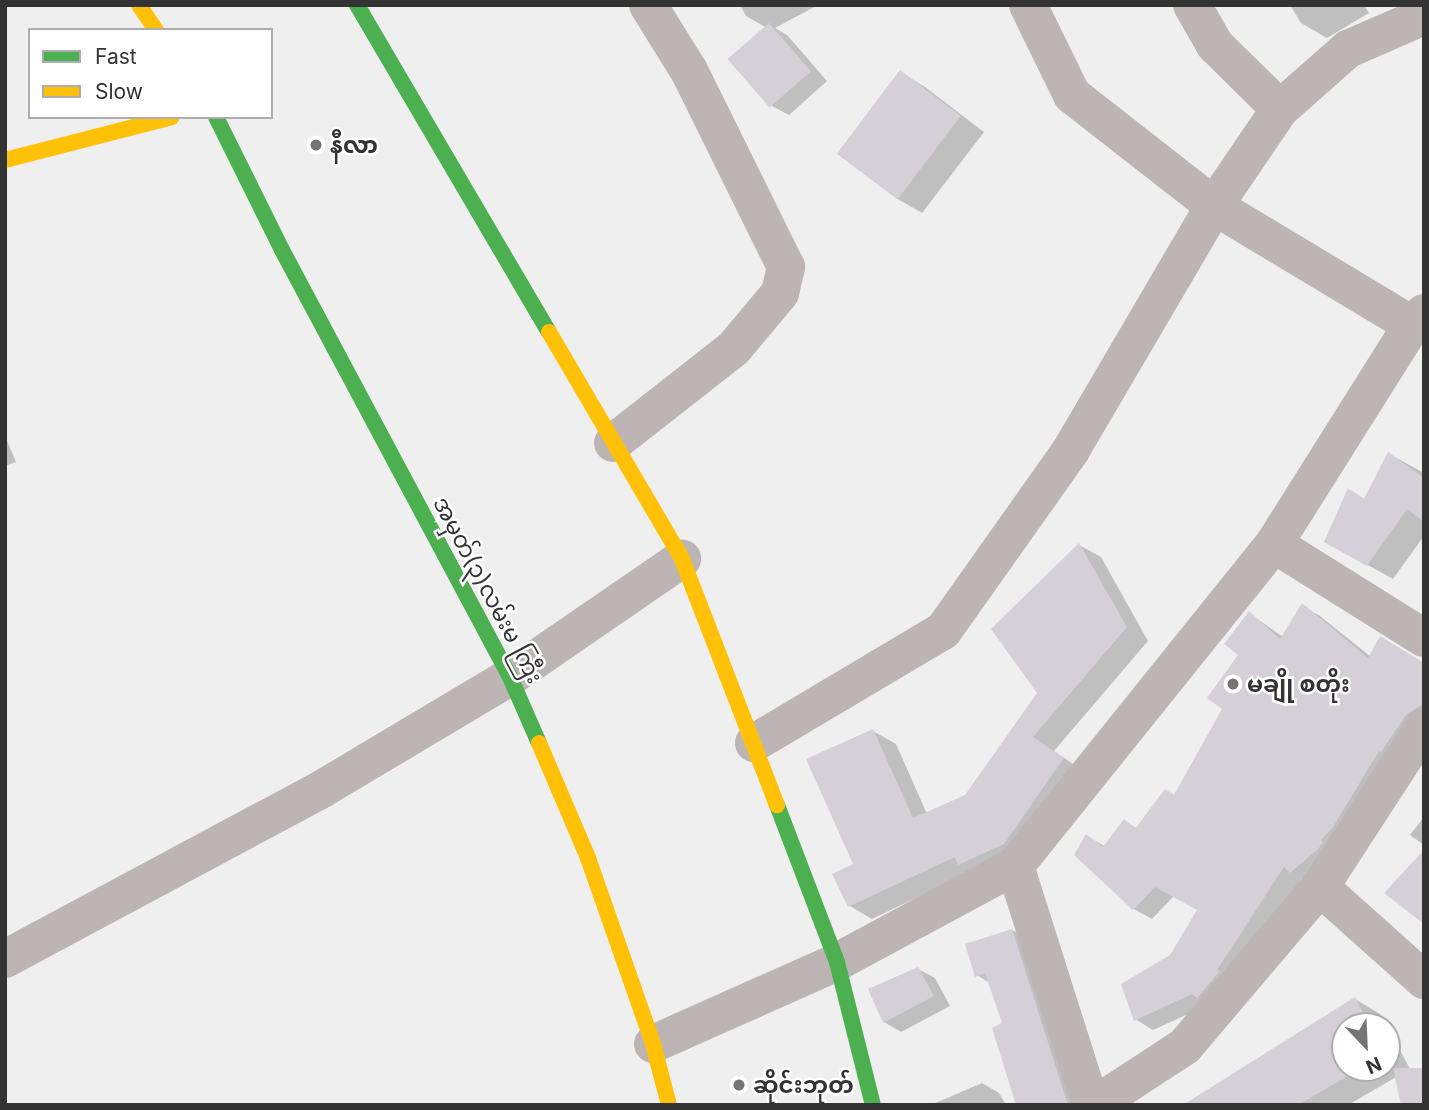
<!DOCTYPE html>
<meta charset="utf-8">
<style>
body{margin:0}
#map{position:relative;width:1429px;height:1110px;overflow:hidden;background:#efefef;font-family:Inter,"Noto Sans Myanmar",sans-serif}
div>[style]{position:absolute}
.shadow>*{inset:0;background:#0003}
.building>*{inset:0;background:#d5cfd8;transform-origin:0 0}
.street>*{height:38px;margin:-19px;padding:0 19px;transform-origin:19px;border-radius:19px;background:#bdb4b4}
.fast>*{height:16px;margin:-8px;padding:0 8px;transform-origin:8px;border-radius:8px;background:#4caf50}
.slow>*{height:16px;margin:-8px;padding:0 8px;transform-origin:8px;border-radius:8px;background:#ffc107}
.dots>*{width:19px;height:19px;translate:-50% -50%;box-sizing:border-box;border:4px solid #fff;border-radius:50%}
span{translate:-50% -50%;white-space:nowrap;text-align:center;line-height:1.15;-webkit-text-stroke:5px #fff;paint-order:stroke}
.poi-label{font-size:23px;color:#333334;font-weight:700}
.left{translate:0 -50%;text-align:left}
.street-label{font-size:23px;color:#333334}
.frame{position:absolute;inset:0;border:7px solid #333334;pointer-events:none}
.legend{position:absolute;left:28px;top:28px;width:245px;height:91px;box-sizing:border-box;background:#fff;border:2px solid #adadae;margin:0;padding:9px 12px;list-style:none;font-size:21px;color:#333334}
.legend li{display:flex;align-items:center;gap:14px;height:35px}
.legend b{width:35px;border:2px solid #adadae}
.north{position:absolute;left:1331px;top:1012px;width:70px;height:70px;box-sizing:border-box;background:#fff;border:2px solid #adadae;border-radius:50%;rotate:157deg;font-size:19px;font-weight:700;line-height:28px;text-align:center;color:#333334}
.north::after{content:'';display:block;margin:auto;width:24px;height:32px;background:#757575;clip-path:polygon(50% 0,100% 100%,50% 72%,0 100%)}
</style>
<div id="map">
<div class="shadow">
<div style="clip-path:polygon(740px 5px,818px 5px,775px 28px,787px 35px,827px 81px,789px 115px,772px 106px,767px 28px,746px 16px)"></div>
<div style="clip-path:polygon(1290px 5px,1364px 5px,1369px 13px,1327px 38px,1301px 23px)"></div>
<div style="clip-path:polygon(900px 72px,925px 87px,984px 132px,922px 213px,896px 198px,838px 153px)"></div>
<div style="clip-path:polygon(5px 436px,16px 462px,5px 466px)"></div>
<div style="clip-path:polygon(1389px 454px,1424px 473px,1424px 536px,1393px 579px,1326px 542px,1349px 490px,1366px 500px)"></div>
<div style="clip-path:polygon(1079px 545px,1101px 557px,1148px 641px,1054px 751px,1085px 772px,1027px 857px,972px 871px,872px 919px,850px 906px,873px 731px,896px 744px,927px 814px,966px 796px,1039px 693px)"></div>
<div style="clip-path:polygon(1302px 606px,1320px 616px,1371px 657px,1424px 664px,1424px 725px,1309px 882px,1302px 878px,1234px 981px,1210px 1004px,1153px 1030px,1135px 1019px,1199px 910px,1174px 896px,1152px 919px,1134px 909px,1087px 836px,1106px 847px,1125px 821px,1137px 829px,1175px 797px,1225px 708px,1249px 613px,1283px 637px)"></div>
<div style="clip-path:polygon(1424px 817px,1424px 845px,1410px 835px)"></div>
<div style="clip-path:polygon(1012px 930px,1029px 940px,1081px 1105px,1018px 1105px,1004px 1024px,990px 983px,977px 975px)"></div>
<div style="clip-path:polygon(918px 969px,935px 978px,950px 1006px,901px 1032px,884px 1022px)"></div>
<div style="clip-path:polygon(1355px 999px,1380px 1014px,1387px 1026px,1345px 1026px,1345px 1068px,1387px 1068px,1387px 1026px,1410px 1069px,1348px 1105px,1186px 1105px)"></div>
<div style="clip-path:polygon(982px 1083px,999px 1093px,1006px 1105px,931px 1105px)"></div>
</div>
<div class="building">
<div style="left:769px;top:23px;width:64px;height:55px;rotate:49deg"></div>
<div style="left:900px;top:70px;width:76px;height:105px;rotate:37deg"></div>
<div style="clip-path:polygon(1388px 452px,1424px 478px,1424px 522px,1407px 509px,1367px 566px,1324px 542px,1348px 488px,1364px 499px)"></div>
<div style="clip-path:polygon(1079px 543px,1127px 627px,1033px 737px,1064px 758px,1004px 844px,958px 865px,955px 857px,848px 907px,832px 874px,853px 864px,806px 759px,873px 729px,913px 818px,965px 795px,1037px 693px,991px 629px)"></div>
<div style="clip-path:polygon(1302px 603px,1368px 658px,1380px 636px,1424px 663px,1424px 703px,1406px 715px,1381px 752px,1379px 751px,1333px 827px,1321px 840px,1323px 842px,1319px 848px,1290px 873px,1284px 867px,1217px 970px,1220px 971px,1197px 998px,1192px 994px,1134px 1021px,1121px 984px,1170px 955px,1197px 910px,1155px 887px,1133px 910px,1074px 855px,1086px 834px,1103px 847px,1124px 819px,1135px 829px,1165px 789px,1174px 795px,1222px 709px,1207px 698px,1238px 655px,1224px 644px,1249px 611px,1280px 639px)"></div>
<div style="clip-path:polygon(1424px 850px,1424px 924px,1384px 893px)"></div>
<div style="clip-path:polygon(1012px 929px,1068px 1105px,1016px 1105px,992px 1028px,1002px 1023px,985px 973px,975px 977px,965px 944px)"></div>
<div style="clip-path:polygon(918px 967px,934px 996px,883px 1023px,868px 989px)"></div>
<div style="clip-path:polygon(1355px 997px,1370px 1026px,1345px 1026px,1345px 1068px,1362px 1068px,1298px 1105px,1183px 1105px)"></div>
<div style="clip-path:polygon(1393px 1068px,1424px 1068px,1424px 1105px,1401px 1105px)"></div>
</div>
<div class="street">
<div style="left:1028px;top:5px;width:100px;rotate:63.9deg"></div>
<div style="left:1072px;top:95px;width:180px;rotate:38deg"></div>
<div style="left:1214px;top:206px;width:231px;rotate:31deg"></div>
<div style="left:1192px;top:5px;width:46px;rotate:60.1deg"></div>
<div style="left:1215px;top:45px;width:91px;rotate:44.6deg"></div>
<div style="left:613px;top:443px;width:154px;rotate:-38.1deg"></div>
<div style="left:734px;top:348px;width:72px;rotate:-50.1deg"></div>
<div style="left:780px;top:293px;width:27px;rotate:-77deg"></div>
<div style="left:786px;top:267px;width:219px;rotate:-116.3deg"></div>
<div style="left:689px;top:71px;width:78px;rotate:-121.8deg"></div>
<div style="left:1274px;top:544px;width:177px;rotate:32.1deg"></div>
<div style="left:754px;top:743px;width:220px;rotate:-30.7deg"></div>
<div style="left:943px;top:631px;width:222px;rotate:-54.7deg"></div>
<div style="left:1071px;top:450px;width:283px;rotate:-59.6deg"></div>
<div style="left:1214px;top:206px;width:117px;rotate:-55.8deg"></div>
<div style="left:1280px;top:109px;width:91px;rotate:-41.4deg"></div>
<div style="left:1348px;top:49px;width:83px;rotate:-23.5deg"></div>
<div style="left:1015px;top:866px;width:251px;rotate:72.4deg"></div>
<div style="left:1320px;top:887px;width:140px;rotate:41.8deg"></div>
<div style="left:5px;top:959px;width:360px;rotate:-28.2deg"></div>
<div style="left:322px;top:789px;width:219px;rotate:-30.8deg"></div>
<div style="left:510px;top:677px;width:209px;rotate:-34.5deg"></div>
<div style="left:653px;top:1044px;width:201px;rotate:-24deg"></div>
<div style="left:837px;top:962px;width:202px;rotate:-28.3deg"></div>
<div style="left:1015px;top:866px;width:413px;rotate:-51.2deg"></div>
<div style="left:1274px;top:544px;width:259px;rotate:-57.8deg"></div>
<div style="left:1412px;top:325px;width:17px;rotate:-45deg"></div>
<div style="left:1095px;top:1105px;width:108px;rotate:-33.2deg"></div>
<div style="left:1185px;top:1046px;width:209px;rotate:-49.7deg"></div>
<div style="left:1320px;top:887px;width:191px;rotate:-57deg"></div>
</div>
<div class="fast">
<div style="left:357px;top:5px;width:379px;rotate:59.6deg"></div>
<div style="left:216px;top:117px;width:148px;rotate:63.6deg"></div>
<div style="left:282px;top:250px;width:484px;rotate:61.9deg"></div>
<div style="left:510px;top:677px;width:72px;rotate:66.3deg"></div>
<div style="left:777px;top:805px;width:168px;rotate:69.1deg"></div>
<div style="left:837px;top:962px;width:147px;rotate:75.9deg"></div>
</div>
<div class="slow">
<div style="left:139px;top:5px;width:30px;rotate:56deg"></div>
<div style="left:5px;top:160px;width:172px;rotate:-14.4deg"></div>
<div style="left:549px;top:332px;width:263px;rotate:59.6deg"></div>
<div style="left:682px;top:559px;width:264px;rotate:68.9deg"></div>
<div style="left:539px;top:743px;width:125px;rotate:66.9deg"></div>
<div style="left:588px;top:858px;width:197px;rotate:70.7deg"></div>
<div style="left:653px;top:1044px;width:63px;rotate:75.3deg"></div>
</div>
<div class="dots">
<div style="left:316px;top:145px;background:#757575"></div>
<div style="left:1233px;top:684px;background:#757575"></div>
<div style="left:739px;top:1085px;background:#757575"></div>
</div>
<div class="poi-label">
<span class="left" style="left:330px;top:145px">နီလာ</span>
<span class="left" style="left:1247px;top:684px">မချို စတိုး</span>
<span class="left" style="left:753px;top:1085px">ဆိုင်းဘုတ်</span>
</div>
<div class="street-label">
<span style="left:488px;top:590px;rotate:62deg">အမှတ်(၃)လမ်းမ ကြီး</span>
</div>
<div class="frame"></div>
<ul class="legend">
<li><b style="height:9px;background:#4caf50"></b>Fast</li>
<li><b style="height:9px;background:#ffc107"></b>Slow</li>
</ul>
<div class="north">N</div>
</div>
